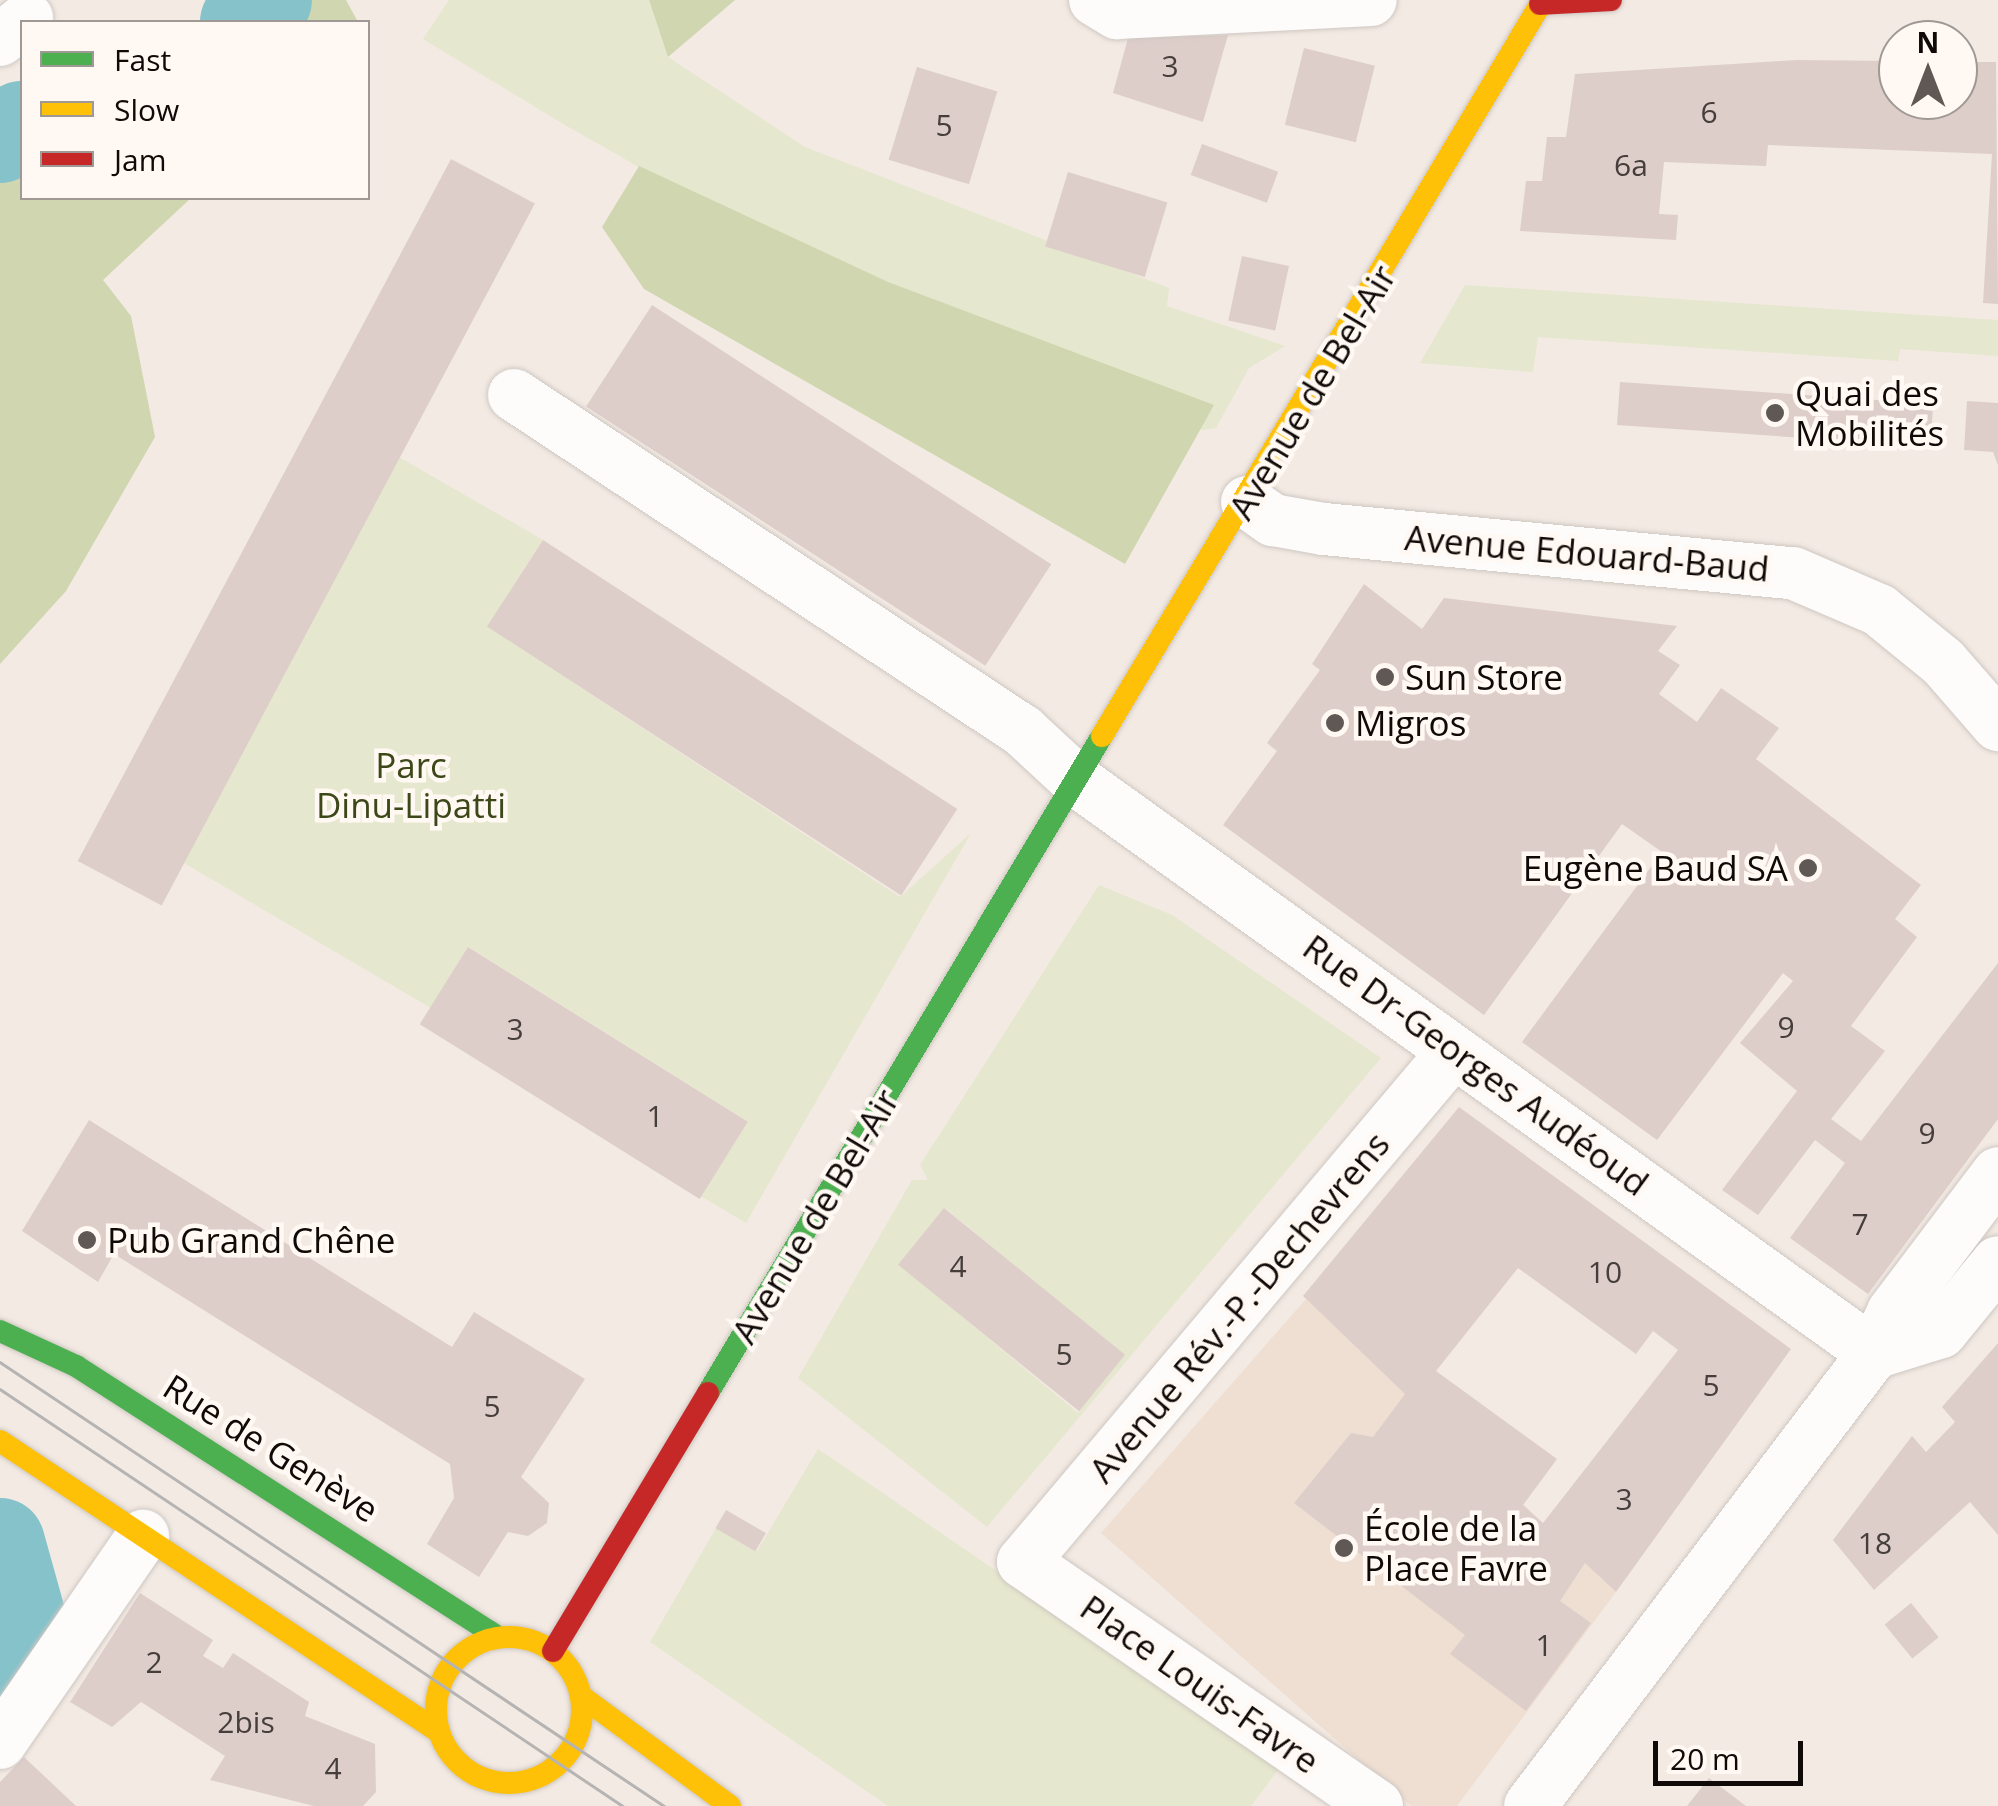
<!DOCTYPE html>
<meta charset="utf-8">
<style>
body{margin:0}
#map{position:relative;width:1998px;height:1806px;overflow:hidden;background:#f3eae3;font-family:"Open Sans",sans-serif}
div>[style]{position:absolute}
.built>*{inset:0;background:#efdfd2}
.green>*{inset:0;background:#e5e7ce}
.forest>*{inset:0;background:#d0d6af}
.river>*{height:90px;margin:-45px;padding:0 45px;transform-origin:45px;border-radius:45px;background:#85c2ca}
.building>*{inset:0;background:#dececa;transform-origin:0 0}
.roads{filter:drop-shadow(0 0 2px #cec7c2) drop-shadow(0 0 2px #cec7c2)}
.street>*{height:52px;margin:-26px;padding:0 26px;transform-origin:26px;border-radius:26px;background:#fdfcfb}
.fast>*{height:22px;margin:-11px;padding:0 11px;transform-origin:11px;border-radius:11px;background:#4caf50}
.slow>*{height:22px;margin:-11px;padding:0 11px;transform-origin:11px;border-radius:11px;background:#ffc107}
.slow>.ring{margin:-11px;padding:0;box-sizing:content-box;background:none;border:22px solid #ffc107;border-radius:50%}
.jam>*{height:22px;margin:-11px;padding:0 11px;transform-origin:11px;border-radius:11px;background:#c62828}
.tram>*{height:2.5px;margin:-1.25px;padding:0 1.25px;transform-origin:1.25px;border-radius:1.25px;background:#b6b4b3}
.dots>*{width:28px;height:28px;translate:-50% -50%;box-sizing:border-box;border:5px solid #fff8f3;border-radius:50%}
span{translate:-50% -50%;white-space:nowrap;text-align:center;line-height:1.15;-webkit-text-stroke:9px #fff8f3;paint-order:stroke}
.number-label{font-size:30px;color:#463e3b}
.number-label span{-webkit-text-stroke-width:0}
.street-label{font-size:35px;color:#0f0a07}
.poi-label{font-size:35px;color:#0f0a07}
.left{translate:0 -50%;text-align:left}
.right{translate:-100% -50%;text-align:right}
.park-label{font-size:35px;color:#3d4819}
.legend{position:absolute;left:20px;top:20px;width:350px;height:180px;box-sizing:border-box;background:#fff8f3;border:2px solid #9f9995;margin:0;padding:12px 18px;list-style:none;font-size:30px;color:#0f0a07}
.legend li{display:flex;align-items:center;gap:20px;height:50px}
.legend b{width:50px;border:2px solid #9f9995}
.north{position:absolute;left:1878px;top:20px;width:100px;height:100px;box-sizing:border-box;background:#fff8f3;border:2px solid #9f9995;border-radius:50%;rotate:0deg;font-size:28px;font-weight:700;line-height:40px;text-align:center;color:#0f0a07}
.north::after{content:'';display:block;margin:auto;width:35px;height:45px;background:#5f5854;clip-path:polygon(50% 0,100% 100%,50% 72%,0 100%)}
.scale{position:absolute;left:1653px;top:1741px;width:150px;height:45px;box-sizing:border-box;border:5px solid #0f0a07;border-top:0;padding-left:12px;font-size:30px;line-height:35px;white-space:nowrap;color:#0f0a07;-webkit-text-stroke:8px #fff8f3;paint-order:stroke}
</style>
<div id="map">
<div class="built">
<div style="clip-path:polygon(1306px 1299px,1616px 1592px,1457px 1806px,1411px 1806px,1101px 1533px)"></div>
</div>
<div class="green">
<div style="clip-path:polygon(449px 0,649px 0,668px 57px,805px 147px,1169px 288px,1167px 306px,1285px 346px,1249px 368px,1216px 428px,1202px 430px,781px 248px,565px 125px,423px 39px)"></div>
<div style="clip-path:polygon(1465px 285px,1998px 320px,1998px 356px,1900px 349px,1898px 361px,1538px 337px,1533px 372px,1420px 363px)"></div>
<div style="clip-path:polygon(397px 456px,543px 540px,487px 626px,900px 897px,971px 833px,746px 1223px,699px 1195px,747px 1121px,469px 947px,431px 1008px,177px 859px)"></div>
<div style="clip-path:polygon(evenodd,1099px 885px,1172px 915px,1381px 1058px,987px 1527px,798px 1378px,912px 1180px,928px 1180px,920px 1165px,1099px 885px,945px 1208px,1124px 1355px,1078px 1413px,899px 1264px,945px 1208px)"></div>
<div style="clip-path:polygon(818px 1449px,855px 1474px,1281px 1766px,1251px 1806px,888px 1806px,650px 1642px,716px 1528px,757px 1551px)"></div>
</div>
<div class="forest">
<div style="clip-path:polygon(272px 0,346px 0,358px 22px,233px 22px)"></div>
<div style="clip-path:polygon(649px 0,735px 0,668px 57px)"></div>
<div style="clip-path:polygon(22px 112px,22px 198px,191px 198px,103px 280px,131px 316px,155px 437px,66px 591px,0 664px,0 126px)"></div>
<div style="clip-path:polygon(639px 166px,888px 282px,1214px 405px,1125px 564px,644px 289px,602px 227px)"></div>
</div>
<div class="river">
<div style="left:245px;top:22px;width:31px;rotate:-45deg"></div>
<div style="left:0;top:138px;width:25px;rotate:-29deg"></div>
<div style="left:0;top:1543px;width:82px;rotate:74.4deg"></div>
<div style="left:22px;top:1622px;width:31px;rotate:92deg"></div>
<div style="left:21px;top:1653px;width:56px;rotate:112deg"></div>
</div>
<div class="building">
<div style="clip-path:polygon(1228px 35px,1203px 122px,1113px 93px,1128px 38px)"></div>
<div style="left:1304px;top:48px;width:73px;height:79px;rotate:14deg"></div>
<div style="clip-path:polygon(1796px 60px,1898px 61px,1898px 100px,1958px 100px,1958px 62px,1996px 62px,1998px 304px,1983px 303px,1992px 154px,1768px 145px,1766px 166px,1664px 162px,1659px 214px,1678px 215px,1676px 240px,1520px 231px,1526px 181px,1542px 181px,1547px 137px,1566px 137px,1575px 74px)"></div>
<div style="left:917px;top:67px;width:84px;height:97px;rotate:17deg"></div>
<div style="left:1202px;top:144px;width:81px;height:33px;rotate:20deg"></div>
<div style="left:451px;top:159px;width:95px;height:795px;rotate:28deg"></div>
<div style="left:1068px;top:172px;width:104px;height:78px;rotate:17deg"></div>
<div style="left:1242px;top:256px;width:48px;height:66px;rotate:12deg"></div>
<div style="left:652px;top:305px;width:476px;height:121px;rotate:33deg"></div>
<div style="left:1620px;top:382px;width:314px;height:43px;rotate:4deg"></div>
<div style="clip-path:polygon(1967px 401px,1998px 403px,1998px 465px,1993px 452px,1964px 450px)"></div>
<div style="left:543px;top:540px;width:494px;height:103px;rotate:33deg"></div>
<div style="clip-path:polygon(1364px 584px,1422px 629px,1444px 598px,1677px 626px,1658px 651px,1680px 665px,1659px 694px,1697px 722px,1721px 688px,1779px 728px,1756px 759px,1921px 885px,1895px 919px,1917px 937px,1851px 1026px,1885px 1051px,1831px 1119px,1861px 1141px,1998px 963px,1998px 1119px,1868px 1294px,1790px 1238px,1845px 1163px,1815px 1140px,1758px 1215px,1722px 1190px,1797px 1091px,1740px 1043px,1793px 981px,1783px 973px,1657px 1140px,1522px 1042px,1662px 852px,1622px 824px,1484px 1015px,1223px 825px,1277px 751px,1267px 743px,1320px 670px,1312px 664px)"></div>
<div style="left:468px;top:947px;width:330px;height:91px;rotate:32deg"></div>
<div style="clip-path:polygon(evenodd,1459px 1107px,1791px 1349px,1616px 1592px,1585px 1563px,1560px 1601px,1591px 1623px,1526px 1711px,1450px 1654px,1465px 1635px,1294px 1503px,1351px 1433px,1373px 1437px,1405px 1394px,1303px 1296px,1459px 1107px,1518px 1268px,1636px 1354px,1653px 1331px,1678px 1350px,1543px 1523px,1523px 1505px,1557px 1459px,1436px 1371px,1518px 1268px)"></div>
<div style="clip-path:polygon(89px 1120px,452px 1347px,474px 1312px,585px 1379px,521px 1477px,549px 1503px,547px 1523px,528px 1536px,508px 1532px,479px 1577px,427px 1544px,454px 1498px,450px 1464px,114px 1254px,98px 1282px,22px 1231px)"></div>
<div style="left:944px;top:1208px;width:233px;height:73px;rotate:39deg"></div>
<div style="clip-path:polygon(1998px 1343px,1998px 1535px,1970px 1502px,1874px 1590px,1833px 1540px,1912px 1436px,1926px 1452px,1955px 1422px,1942px 1407px)"></div>
<div style="left:726px;top:1510px;width:46px;height:21px;rotate:30deg"></div>
<div style="clip-path:polygon(140px 1593px,213px 1640px,203px 1656px,223px 1668px,233px 1653px,309px 1702px,305px 1716px,375px 1744px,376px 1792px,363px 1806px,314px 1806px,210px 1780px,225px 1756px,141px 1702px,112px 1727px,70px 1702px)"></div>
<div style="left:1911px;top:1603px;width:44px;height:34px;rotate:51deg"></div>
<div style="clip-path:polygon(24px 1757px,76px 1806px,0 1806px,0 1782px)"></div>
<div style="clip-path:polygon(1709px 1778px,1746px 1806px,1687px 1806px)"></div>
</div>
<div class="roads">
<div class="street">
<div style="left:1095px;top:0;width:26px;rotate:31deg"></div>
<div style="left:1117px;top:13px;width:254px;rotate:-2.9deg"></div>
<div style="left:0;top:40px;width:35px;rotate:-39deg"></div>
<div style="left:514px;top:395px;width:610px;rotate:33.43deg"></div>
<div style="left:1023px;top:731px;width:72px;rotate:42.8deg"></div>
<div style="left:1076px;top:780px;width:982px;rotate:35.68deg"></div>
<div style="left:1247px;top:502px;width:32px;rotate:35deg"></div>
<div style="left:1273px;top:520px;width:52px;rotate:10deg"></div>
<div style="left:1324px;top:529px;width:471px;rotate:5.4deg"></div>
<div style="left:1793px;top:573px;width:94px;rotate:23.3deg"></div>
<div style="left:1879px;top:610px;width:82px;rotate:39.1deg"></div>
<div style="left:1943px;top:662px;width:84px;rotate:48.9deg"></div>
<div style="left:1874px;top:1353px;width:70px;rotate:-17.4deg"></div>
<div style="left:1941px;top:1332px;width:90px;rotate:-50.8deg"></div>
<div style="left:0;top:1743px;width:252px;rotate:-55.4deg"></div>
<div style="left:1377px;top:1806px;width:430px;rotate:-145.4deg"></div>
<div style="left:1023px;top:1562px;width:668px;rotate:-49.85deg"></div>
<div style="left:1530px;top:1806px;width:569px;rotate:-52.79deg"></div>
<div style="left:1874px;top:1353px;width:45px;rotate:-65.1deg"></div>
<div style="left:1893px;top:1312px;width:174px;rotate:-52.9deg"></div>
</div>
<div class="fast">
<div style="left:0;top:1331px;width:84px;rotate:24.7deg"></div>
<div style="left:76px;top:1366px;width:502px;rotate:32.71deg"></div>
<div style="left:708px;top:1393px;width:766px;rotate:-59.05deg"></div>
</div>
<div class="slow">
<div style="left:1102px;top:736px;width:858px;rotate:-59.07deg"></div>
<div style="left:0;top:1441px;width:527px;rotate:33.54deg"></div>
<div class="ring" style="left:436px;top:1637px;width:124px;height:124px"></div>
<div style="left:581px;top:1696px;width:185px;rotate:36.4deg"></div>
</div>
<div class="jam">
<div style="left:1540px;top:4px;width:71px;rotate:-3.2deg"></div>
<div style="left:553px;top:1651px;width:301px;rotate:-59deg"></div>
</div>
</div>
<div class="tram">
<div style="left:0;top:1362px;width:799px;rotate:33.77deg"></div>
<div style="left:0;top:1389px;width:750px;rotate:33.8deg"></div>
</div>
<div class="dots">
<div style="left:1775px;top:413px;background:#5f5854"></div>
<div style="left:1385px;top:677px;background:#5f5854"></div>
<div style="left:1335px;top:723px;background:#5f5854"></div>
<div style="left:1808px;top:868px;background:#5f5854"></div>
<div style="left:87px;top:1240px;background:#5f5854"></div>
<div style="left:1344px;top:1548px;background:#5f5854"></div>
</div>
<div class="number-label">
<span style="left:1170px;top:66px">3</span>
<span style="left:1709px;top:112px">6</span>
<span style="left:944px;top:125px">5</span>
<span style="left:1631px;top:165px">6a</span>
<span style="left:1786px;top:1027px">9</span>
<span style="left:515px;top:1029px">3</span>
<span style="left:655px;top:1116px">1</span>
<span style="left:1927px;top:1133px">9</span>
<span style="left:1860px;top:1224px">7</span>
<span style="left:958px;top:1266px">4</span>
<span style="left:1605px;top:1272px">10</span>
<span style="left:1064px;top:1354px">5</span>
<span style="left:1711px;top:1385px">5</span>
<span style="left:492px;top:1406px">5</span>
<span style="left:1624px;top:1499px">3</span>
<span style="left:1875px;top:1543px">18</span>
<span style="left:1544px;top:1645px">1</span>
<span style="left:154px;top:1662px">2</span>
<span style="left:246px;top:1722px">2bis</span>
<span style="left:333px;top:1768px">4</span>
</div>
<div class="street-label">
<span style="left:1312px;top:392px;rotate:-59deg">Avenue de Bel-Air</span>
<span style="left:1587px;top:553px;rotate:5deg">Avenue Edouard-Baud</span>
<span style="left:1476px;top:1065px;rotate:36deg">Rue Dr-Georges Audéoud</span>
<span style="left:815px;top:1216px;rotate:-59deg">Avenue de Bel-Air</span>
<span style="left:1239px;top:1307px;rotate:-50deg">Avenue Rév.-P.-Dechevrens</span>
<span style="left:271px;top:1448px;rotate:32deg">Rue de Genève</span>
<span style="left:1200px;top:1684px;rotate:35deg">Place Louis-Favre</span>
</div>
<div class="poi-label">
<span class="left" style="left:1795px;top:413px">Quai des<br>Mobilités</span>
<span class="left" style="left:1405px;top:677px">Sun Store</span>
<span class="left" style="left:1355px;top:723px">Migros</span>
<span class="right" style="left:1788px;top:868px">Eugène Baud SA</span>
<span class="left" style="left:107px;top:1240px">Pub Grand Chêne</span>
<span class="left" style="left:1364px;top:1548px">École de la<br>Place Favre</span>
</div>
<div class="park-label">
<span style="left:411px;top:785px">Parc<br>Dinu-Lipatti</span>
</div>
<ul class="legend">
<li><b style="height:12px;background:#4caf50"></b>Fast</li>
<li><b style="height:12px;background:#ffc107"></b>Slow</li>
<li><b style="height:12px;background:#c62828"></b>Jam</li>
</ul>
<div class="north">N</div>
<div class="scale">20 m</div>
</div>
